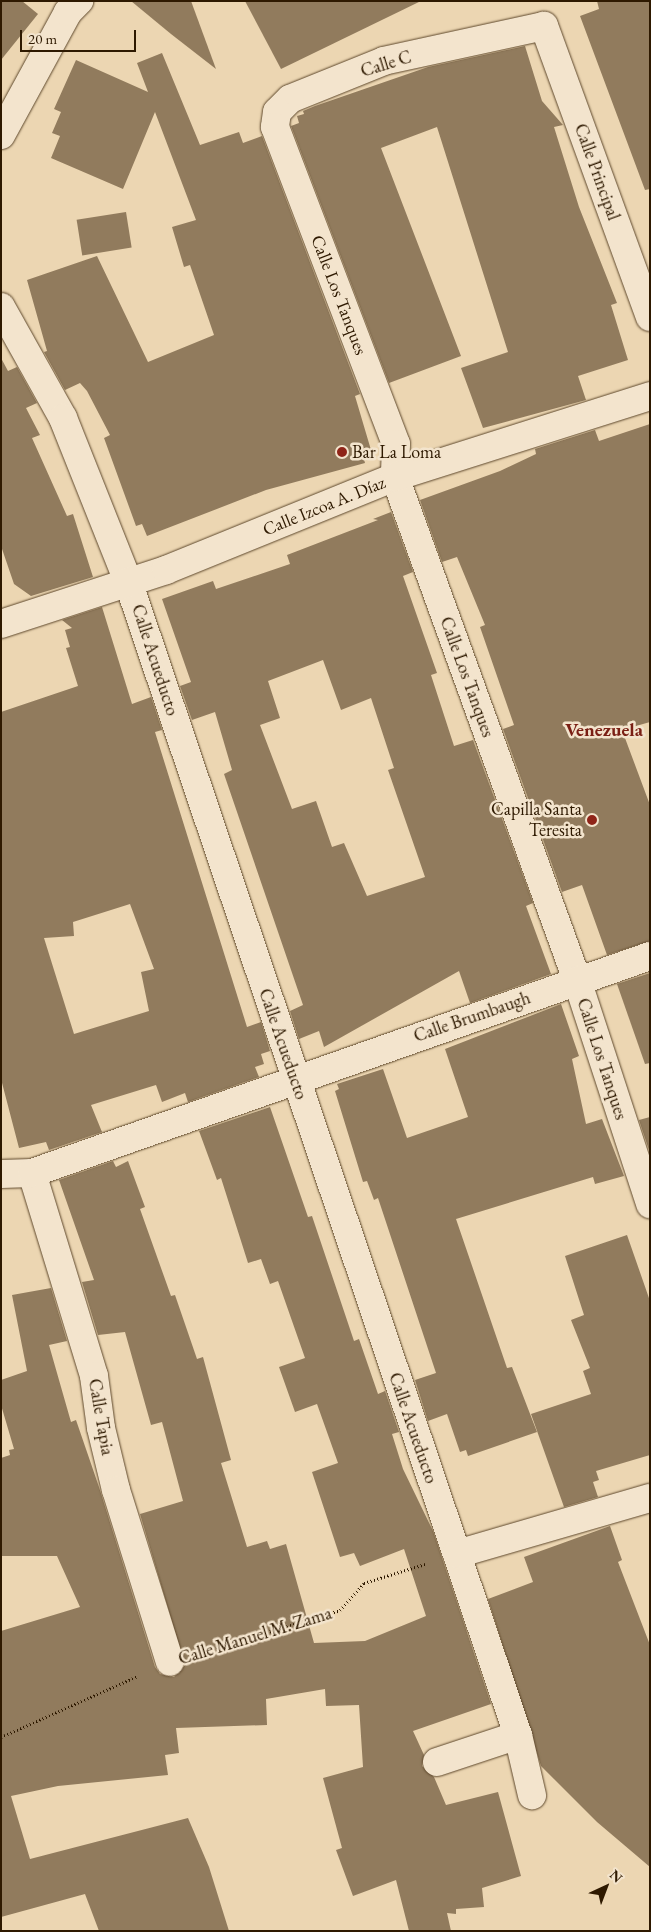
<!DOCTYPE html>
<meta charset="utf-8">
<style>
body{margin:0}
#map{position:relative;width:651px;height:1932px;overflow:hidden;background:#ecd6b2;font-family:"EB Garamond",serif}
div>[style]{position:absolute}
.building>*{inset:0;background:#917b5d;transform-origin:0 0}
.path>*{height:3px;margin-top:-1.5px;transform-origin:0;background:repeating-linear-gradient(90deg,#2e1900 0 1px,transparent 0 3.5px)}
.roads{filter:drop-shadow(0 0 1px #5e482c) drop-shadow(0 0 1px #5e482c)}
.minor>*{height:28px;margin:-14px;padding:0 14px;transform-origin:14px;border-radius:14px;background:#f3e4cd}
.dots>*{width:14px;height:14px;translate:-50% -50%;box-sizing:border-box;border:2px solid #f3e4cd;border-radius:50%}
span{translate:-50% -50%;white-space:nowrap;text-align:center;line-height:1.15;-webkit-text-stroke:5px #f3e4cd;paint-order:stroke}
.street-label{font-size:18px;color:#2e1900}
.poi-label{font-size:18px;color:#2e1900}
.left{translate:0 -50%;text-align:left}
.right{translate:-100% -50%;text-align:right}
.neighbourhood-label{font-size:19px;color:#7a1f14;font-weight:700}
.frame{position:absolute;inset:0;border:2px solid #2e1900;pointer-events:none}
.north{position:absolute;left:581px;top:1862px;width:50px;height:50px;-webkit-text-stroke:4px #f3e4cd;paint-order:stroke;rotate:43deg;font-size:14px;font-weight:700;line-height:20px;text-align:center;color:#2e1900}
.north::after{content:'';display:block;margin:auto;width:18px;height:22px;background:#2e1900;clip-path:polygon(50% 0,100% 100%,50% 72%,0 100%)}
.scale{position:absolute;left:20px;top:30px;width:116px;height:22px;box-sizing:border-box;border:2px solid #2e1900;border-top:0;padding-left:6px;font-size:15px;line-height:18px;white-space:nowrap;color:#2e1900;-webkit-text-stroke:4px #f3e4cd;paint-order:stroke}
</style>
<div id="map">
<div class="building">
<div style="clip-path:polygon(1px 1px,22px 1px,38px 14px,1px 60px)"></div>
<div style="clip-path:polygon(131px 1px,191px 1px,216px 69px,171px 34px)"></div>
<div style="clip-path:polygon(245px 1px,421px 1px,281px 69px)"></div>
<div style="clip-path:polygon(597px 1px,650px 1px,650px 189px,645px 190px,580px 16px,599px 9px)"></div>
<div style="clip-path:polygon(525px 46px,542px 101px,563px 125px,554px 127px,579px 207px,617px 303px,611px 305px,628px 360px,578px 376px,586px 400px,483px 428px,461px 368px,508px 352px,437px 127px,381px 148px,461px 356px,389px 383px,291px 126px,299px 123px,297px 116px,304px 114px,303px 111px,315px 106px,428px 67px)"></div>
<div style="clip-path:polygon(162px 53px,200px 145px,239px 132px,243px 143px,262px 136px,360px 394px,355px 396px,371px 450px,362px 452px,365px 463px,266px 490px,147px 536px,142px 524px,136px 526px,104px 438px,110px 435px,87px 391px,80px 383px,65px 390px,44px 352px,47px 351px,27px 280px,97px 256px,148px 362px,214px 335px,190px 265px,184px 267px,172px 227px,196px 220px,155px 112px,123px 189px,51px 158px,60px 136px,52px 133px,61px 112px,54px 109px,76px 60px,148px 92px,137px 63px)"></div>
<div style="left:126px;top:212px;width:36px;height:50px;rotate:81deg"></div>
<div style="clip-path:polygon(1px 358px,8px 371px,17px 367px,37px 403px,26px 408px,40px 435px,32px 438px,67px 516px,73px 514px,93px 577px,31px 596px,14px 584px,1px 546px)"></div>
<div style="clip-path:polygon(650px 424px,650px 722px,622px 730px,650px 805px,650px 941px,607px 955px,582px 885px,562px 892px,503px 729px,514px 725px,480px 627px,485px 625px,457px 557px,442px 562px,420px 500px,500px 471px,536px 454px,535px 449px,595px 430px,599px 441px)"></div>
<div style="clip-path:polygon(evenodd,391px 512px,413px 572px,403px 576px,437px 673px,431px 675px,454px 746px,473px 740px,533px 903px,526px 906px,551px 974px,470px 1003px,459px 971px,324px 1047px,319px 1031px,299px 1039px,290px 1011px,303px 1005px,224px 774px,232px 770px,215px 712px,192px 720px,180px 686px,191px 682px,162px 599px,213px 581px,216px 589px,290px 564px,287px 555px,378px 520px,373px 519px,391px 512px,323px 660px,341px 710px,371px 698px,394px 768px,388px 770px,425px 877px,367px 896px,344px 843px,332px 847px,316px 801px,292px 809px,260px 725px,280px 718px,268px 681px,323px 660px)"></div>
<div style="clip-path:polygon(evenodd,102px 607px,132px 704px,151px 697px,162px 730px,155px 732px,247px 1027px,261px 1022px,270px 1051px,261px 1054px,264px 1064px,255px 1067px,259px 1077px,188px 1102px,185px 1093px,162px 1102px,156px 1085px,91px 1105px,102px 1132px,49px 1150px,46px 1142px,19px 1148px,1px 1079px,1px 712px,78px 686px,66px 648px,70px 647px,65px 630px,72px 628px,62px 620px,102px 607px,130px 904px,154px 969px,141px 972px,149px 1011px,74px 1034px,44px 938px,74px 936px,73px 922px,130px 904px)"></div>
<div style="clip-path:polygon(650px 973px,650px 1063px,645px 1064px,617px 984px)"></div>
<div style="clip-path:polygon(561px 1004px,579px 1056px,572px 1059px,586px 1124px,602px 1119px,624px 1176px,595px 1184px,593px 1177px,456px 1219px,507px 1368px,512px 1367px,537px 1432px,468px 1456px,466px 1450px,460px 1452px,447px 1414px,428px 1421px,415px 1380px,436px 1373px,378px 1198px,374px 1200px,367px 1181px,363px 1182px,335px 1091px,339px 1089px,337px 1084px,383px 1069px,407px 1138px,468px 1117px,445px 1049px)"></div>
<div style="clip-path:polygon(270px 1107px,308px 1217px,312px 1216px,354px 1341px,359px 1339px,378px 1394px,385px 1391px,399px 1432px,392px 1434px,403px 1469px,433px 1531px,491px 1704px,413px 1731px,424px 1755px,422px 1766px,434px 1777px,446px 1805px,498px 1792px,521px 1876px,482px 1888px,484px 1907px,456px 1909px,456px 1914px,447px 1913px,451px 1931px,409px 1931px,396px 1880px,353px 1896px,336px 1850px,342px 1848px,323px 1778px,363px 1767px,359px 1705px,326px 1706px,325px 1689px,266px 1699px,267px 1725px,176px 1728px,179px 1753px,165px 1755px,168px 1775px,58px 1786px,11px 1796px,30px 1859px,188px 1818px,209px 1867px,229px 1931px,99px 1931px,85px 1894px,1px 1917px,1px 1631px,80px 1607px,57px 1556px,1px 1556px,1px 1458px,10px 1455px,9px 1450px,14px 1449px,1px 1405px,1px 1380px,27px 1371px,12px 1295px,51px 1288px,67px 1341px,49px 1345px,71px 1422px,76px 1420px,99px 1487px,155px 1667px,160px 1674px,174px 1677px,185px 1665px,140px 1514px,183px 1501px,162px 1422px,151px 1425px,125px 1332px,98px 1335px,82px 1282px,94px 1280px,59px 1180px,113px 1161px,116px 1167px,128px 1161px,145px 1207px,140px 1209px,171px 1296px,175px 1295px,197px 1359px,203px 1357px,231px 1460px,221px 1463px,247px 1547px,267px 1541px,270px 1549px,286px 1544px,314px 1643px,365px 1641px,426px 1616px,404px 1549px,360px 1566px,354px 1553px,340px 1557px,312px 1472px,338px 1463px,317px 1404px,295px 1412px,279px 1367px,305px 1358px,278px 1281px,270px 1284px,261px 1259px,248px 1263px,221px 1178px,217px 1180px,199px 1131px)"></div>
<div style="clip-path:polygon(650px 1117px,650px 1153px,639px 1120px)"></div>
<div style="clip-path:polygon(627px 1235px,650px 1301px,650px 1455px,596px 1471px,599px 1480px,593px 1482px,598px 1497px,564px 1507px,531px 1414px,591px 1394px,583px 1371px,590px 1368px,571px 1320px,584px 1315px,565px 1256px)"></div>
<div style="clip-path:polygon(610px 1526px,622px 1560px,618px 1562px,650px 1645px,650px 1867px,597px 1822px,541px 1766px,488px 1599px,533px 1582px,524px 1557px)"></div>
</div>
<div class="path">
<div style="left:203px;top:1652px;width:143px;rotate:-17deg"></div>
<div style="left:340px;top:1610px;width:36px;rotate:-48deg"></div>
<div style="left:364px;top:1583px;width:64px;rotate:-17.3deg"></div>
<div style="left:1px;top:1737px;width:150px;rotate:-24deg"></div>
</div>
<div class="roads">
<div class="minor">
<div style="left:1px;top:135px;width:140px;rotate:-61.4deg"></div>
<div style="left:68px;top:12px;width:16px;rotate:-45deg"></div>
<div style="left:1px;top:307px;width:127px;rotate:60.8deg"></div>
<div style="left:63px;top:418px;width:175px;rotate:68.3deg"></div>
<div style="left:128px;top:581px;width:1218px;rotate:71.33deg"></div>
<div style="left:518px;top:1735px;width:62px;rotate:76.9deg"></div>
<div style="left:650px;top:317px;width:310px;rotate:-110deg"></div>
<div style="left:544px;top:26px;width:164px;rotate:167.7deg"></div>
<div style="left:384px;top:61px;width:101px;rotate:158deg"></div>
<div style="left:290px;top:99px;width:18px;rotate:135deg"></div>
<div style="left:277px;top:112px;width:15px;rotate:98deg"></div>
<div style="left:275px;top:127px;width:339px;rotate:69.1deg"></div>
<div style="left:396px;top:444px;width:33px;rotate:92deg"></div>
<div style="left:395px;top:477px;width:535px;rotate:70.11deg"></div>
<div style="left:577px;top:980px;width:236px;rotate:71.9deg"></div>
<div style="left:1px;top:624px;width:174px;rotate:-18.1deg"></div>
<div style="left:166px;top:570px;width:247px;rotate:-22.1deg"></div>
<div style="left:395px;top:477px;width:268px;rotate:-17.6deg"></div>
<div style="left:32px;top:1173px;width:212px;rotate:73deg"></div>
<div style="left:94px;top:1376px;width:52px;rotate:82.3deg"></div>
<div style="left:101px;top:1428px;width:64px;rotate:76.4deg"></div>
<div style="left:116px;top:1490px;width:180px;rotate:72.6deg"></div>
<div style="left:1px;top:1174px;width:31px;rotate:-2deg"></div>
<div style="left:32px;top:1173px;width:655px;rotate:-19.35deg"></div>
<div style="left:457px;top:1554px;width:201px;rotate:-16.2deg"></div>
<div style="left:437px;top:1762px;width:85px;rotate:-18.4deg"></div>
</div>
</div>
<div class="dots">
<div style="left:342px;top:452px;background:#8f2418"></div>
<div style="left:592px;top:820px;background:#8f2418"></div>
</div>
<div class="street-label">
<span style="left:386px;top:64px;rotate:-17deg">Calle C</span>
<span style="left:597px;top:172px;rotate:70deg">Calle Principal</span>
<span style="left:339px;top:295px;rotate:69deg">Calle Los Tanques</span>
<span style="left:324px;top:506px;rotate:-22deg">Calle Izcoa A. Díaz</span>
<span style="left:155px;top:660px;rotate:72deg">Calle Acueducto</span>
<span style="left:467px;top:677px;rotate:70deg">Calle Los Tanques</span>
<span style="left:472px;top:1017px;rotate:-19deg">Calle Brumbaugh</span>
<span style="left:283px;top:1044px;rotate:71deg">Calle Acueducto</span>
<span style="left:602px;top:1059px;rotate:72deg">Calle Los Tanques</span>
<span style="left:101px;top:1417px;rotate:80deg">Calle Tapia</span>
<span style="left:413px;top:1428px;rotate:71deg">Calle Acueducto</span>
<span style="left:255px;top:1636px;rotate:-17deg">Calle Manuel M. Zama</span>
</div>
<div class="poi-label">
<span class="left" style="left:352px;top:452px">Bar La Loma</span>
<span class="right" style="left:582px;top:820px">Capilla Santa<br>Teresita</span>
</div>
<div class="neighbourhood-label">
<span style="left:604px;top:730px">Venezuela</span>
</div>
<div class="frame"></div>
<div class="north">N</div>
<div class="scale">20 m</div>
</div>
